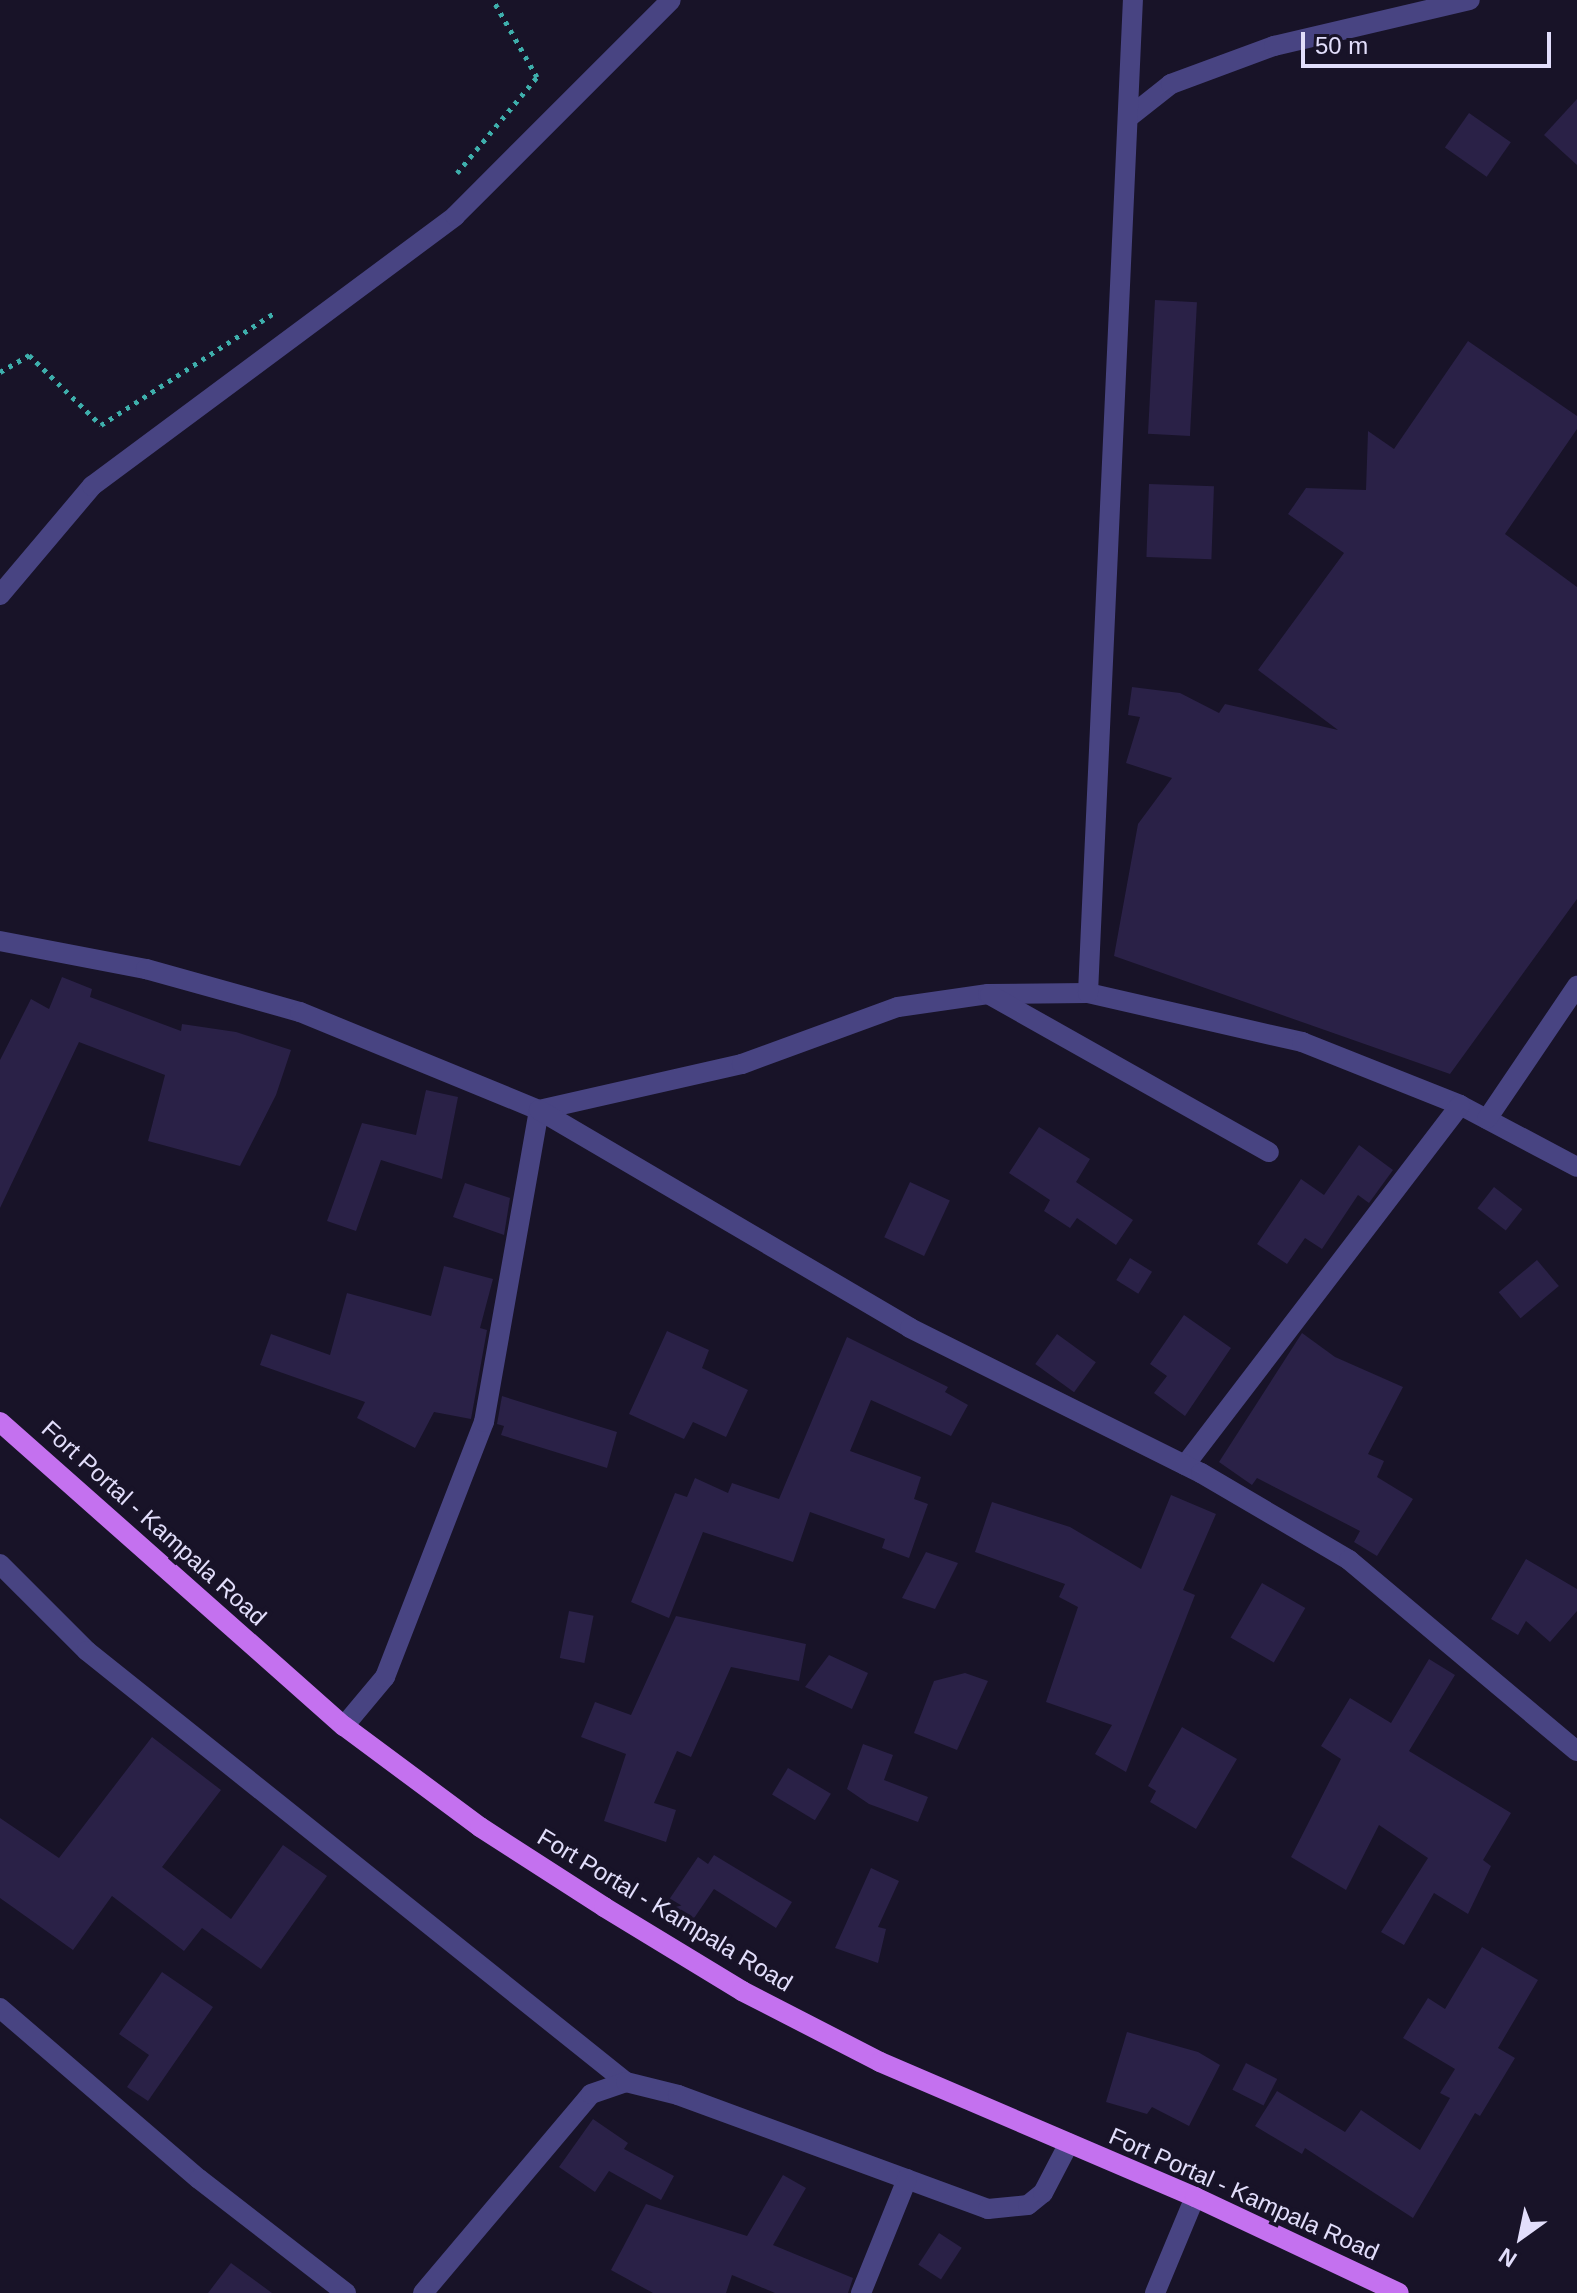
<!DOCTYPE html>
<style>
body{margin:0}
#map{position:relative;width:1577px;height:2293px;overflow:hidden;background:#181328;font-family:Arial,sans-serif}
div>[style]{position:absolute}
.building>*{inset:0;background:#2a2147;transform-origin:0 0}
.path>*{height:5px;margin-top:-2.5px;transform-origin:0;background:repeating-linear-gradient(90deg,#3eafac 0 4px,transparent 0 10px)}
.street>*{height:20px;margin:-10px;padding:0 10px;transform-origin:10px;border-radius:10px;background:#484482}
.primary>*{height:20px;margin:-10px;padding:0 10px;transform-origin:10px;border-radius:10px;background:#c471ef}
span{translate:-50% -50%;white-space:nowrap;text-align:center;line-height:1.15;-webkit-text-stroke:8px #181328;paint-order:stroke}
.street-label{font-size:24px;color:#e2defb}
.north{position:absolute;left:1481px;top:2197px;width:80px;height:80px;-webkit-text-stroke:6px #181328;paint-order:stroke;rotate:213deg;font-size:22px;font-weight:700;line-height:32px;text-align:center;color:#e2defb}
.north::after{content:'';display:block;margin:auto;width:28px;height:36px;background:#e2defb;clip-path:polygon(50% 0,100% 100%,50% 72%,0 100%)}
.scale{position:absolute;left:1301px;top:32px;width:250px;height:36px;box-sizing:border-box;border:4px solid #e2defb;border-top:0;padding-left:10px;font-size:24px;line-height:28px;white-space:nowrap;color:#e2defb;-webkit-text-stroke:6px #181328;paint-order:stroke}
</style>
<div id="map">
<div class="building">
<div style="clip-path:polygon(1577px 99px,1577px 165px,1544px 135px)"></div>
<div style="left:1469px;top:113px;width:51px;height:42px;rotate:35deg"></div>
<div style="left:1155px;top:300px;width:42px;height:134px;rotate:3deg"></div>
<div style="clip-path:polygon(1468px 341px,1577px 416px,1577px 429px,1505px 534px,1577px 587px,1577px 899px,1450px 1074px,1114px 956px,1138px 824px,1172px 778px,1126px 763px,1140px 717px,1128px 715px,1132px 687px,1180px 693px,1219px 713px,1225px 704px,1338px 730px,1258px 670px,1344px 553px,1288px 514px,1306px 488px,1366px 490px,1368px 431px,1394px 449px)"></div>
<div style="left:1149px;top:484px;width:65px;height:73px;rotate:2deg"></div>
<div style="clip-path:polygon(62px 977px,92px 989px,90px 997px,181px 1031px,182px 1024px,236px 1032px,291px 1050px,276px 1095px,240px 1166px,148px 1141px,165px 1075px,79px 1042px,0 1208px,0 1060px,31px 999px,49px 1009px)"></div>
<div style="clip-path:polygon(426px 1090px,458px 1097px,442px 1179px,381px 1160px,356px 1231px,327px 1221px,362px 1123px,416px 1135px)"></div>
<div style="clip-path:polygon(1039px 1127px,1090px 1159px,1076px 1182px,1133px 1220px,1116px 1245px,1077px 1218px,1070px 1228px,1044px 1211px,1050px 1200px,1009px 1173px)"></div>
<div style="clip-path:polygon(1359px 1145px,1393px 1170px,1369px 1203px,1358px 1195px,1322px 1249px,1305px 1238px,1287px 1264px,1257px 1244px,1301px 1179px,1324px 1195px)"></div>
<div style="left:910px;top:1182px;width:44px;height:61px;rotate:25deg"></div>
<div style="clip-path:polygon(465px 1183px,510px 1198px,504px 1235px,453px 1217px)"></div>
<div style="left:1494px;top:1187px;width:36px;height:27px;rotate:38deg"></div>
<div style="left:1130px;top:1258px;width:26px;height:26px;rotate:32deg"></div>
<div style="left:1537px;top:1260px;width:34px;height:50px;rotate:50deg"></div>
<div style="clip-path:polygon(444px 1266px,493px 1279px,480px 1328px,487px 1330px,471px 1419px,434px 1412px,415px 1448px,357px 1418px,365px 1402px,260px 1365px,271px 1334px,330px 1355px,347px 1293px,431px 1316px)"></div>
<div style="clip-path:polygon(1184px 1315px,1231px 1348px,1185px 1416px,1154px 1393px,1167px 1376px,1150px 1364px)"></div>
<div style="clip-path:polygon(667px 1331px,709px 1350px,702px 1368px,748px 1390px,726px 1437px,693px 1422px,684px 1439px,629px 1414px)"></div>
<div style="clip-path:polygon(1302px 1333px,1335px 1357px,1403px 1387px,1368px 1454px,1384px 1461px,1377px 1477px,1413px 1499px,1377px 1556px,1354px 1542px,1360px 1531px,1257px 1478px,1252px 1485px,1219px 1462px)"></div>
<div style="left:1057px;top:1334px;width:48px;height:37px;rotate:36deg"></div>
<div style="clip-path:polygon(847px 1337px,948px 1387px,945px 1392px,968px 1405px,951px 1436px,871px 1400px,850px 1451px,921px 1477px,914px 1499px,928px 1504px,909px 1558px,882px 1548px,885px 1539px,810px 1512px,793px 1562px,703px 1532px,669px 1618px,631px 1602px,675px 1493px,687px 1497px,695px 1478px,728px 1493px,732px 1483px,779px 1499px)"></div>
<div style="clip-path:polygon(502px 1396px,617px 1432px,607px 1468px,501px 1435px,504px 1426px,497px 1424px)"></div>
<div style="clip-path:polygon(1171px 1495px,1216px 1514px,1183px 1590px,1195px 1595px,1126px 1772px,1095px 1754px,1112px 1725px,1046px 1702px,1078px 1607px,1059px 1597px,1065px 1584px,975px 1552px,992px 1502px,1070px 1527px,1141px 1569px)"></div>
<div style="clip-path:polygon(926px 1552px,958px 1563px,935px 1609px,902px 1598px)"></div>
<div style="clip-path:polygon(1526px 1559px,1577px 1589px,1577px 1611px,1550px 1642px,1526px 1621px,1518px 1635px,1491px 1619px)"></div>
<div style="left:1262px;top:1583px;width:50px;height:63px;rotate:30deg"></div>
<div style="left:569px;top:1611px;width:25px;height:48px;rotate:11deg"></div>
<div style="clip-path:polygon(676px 1616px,806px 1644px,799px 1681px,731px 1667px,691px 1757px,677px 1751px,654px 1803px,676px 1810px,666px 1842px,604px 1821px,626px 1754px,581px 1737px,595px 1702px,631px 1715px)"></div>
<div style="clip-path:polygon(829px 1655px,868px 1673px,852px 1709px,805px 1687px)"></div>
<div style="clip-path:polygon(1429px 1659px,1455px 1675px,1409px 1751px,1511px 1813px,1483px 1860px,1491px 1866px,1468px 1914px,1434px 1893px,1404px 1945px,1381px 1932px,1428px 1858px,1379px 1825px,1346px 1890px,1291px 1857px,1341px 1759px,1321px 1746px,1350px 1698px,1391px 1723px)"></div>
<div style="clip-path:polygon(965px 1673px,988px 1681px,957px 1750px,914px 1733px,934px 1681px)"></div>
<div style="clip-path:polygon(1182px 1727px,1237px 1759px,1196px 1829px,1150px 1802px,1156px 1791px,1148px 1786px)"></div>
<div style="clip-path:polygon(152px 1737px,221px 1790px,162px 1867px,231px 1919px,283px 1845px,327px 1876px,261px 1969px,202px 1928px,184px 1951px,112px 1896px,73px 1950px,0 1898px,0 1818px,59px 1858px)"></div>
<div style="clip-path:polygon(863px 1744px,893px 1755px,884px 1780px,928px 1797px,918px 1822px,869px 1804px,847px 1789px)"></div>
<div style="left:788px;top:1768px;width:50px;height:31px;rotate:31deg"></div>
<div style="clip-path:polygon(714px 1855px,792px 1902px,776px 1928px,714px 1889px,690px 1924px,664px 1907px,698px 1857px,708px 1864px)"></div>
<div style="clip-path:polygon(871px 1868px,899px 1881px,878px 1927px,886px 1929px,878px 1963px,835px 1948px)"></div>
<div style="clip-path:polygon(1482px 1947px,1538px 1980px,1498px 2048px,1515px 2058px,1480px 2116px,1475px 2113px,1413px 2218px,1305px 2148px,1302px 2154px,1255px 2126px,1277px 2091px,1345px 2132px,1361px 2110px,1420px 2150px,1450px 2098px,1440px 2093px,1455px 2069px,1403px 2038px,1428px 1998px,1445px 2009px)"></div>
<div style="clip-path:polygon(162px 1972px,213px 2007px,148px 2101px,127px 2087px,149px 2055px,119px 2034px)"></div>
<div style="clip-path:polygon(1127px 2032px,1198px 2052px,1220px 2065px,1189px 2126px,1152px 2107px,1147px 2114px,1106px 2102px)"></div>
<div style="left:1246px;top:2063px;width:35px;height:30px;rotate:27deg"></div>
<div style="clip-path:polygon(593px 2119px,628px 2143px,624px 2149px,674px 2176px,661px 2200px,609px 2171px,595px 2192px,559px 2167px)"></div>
<div style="clip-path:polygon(783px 2175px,806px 2188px,773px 2245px,853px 2278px,848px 2293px,775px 2293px,732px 2275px,726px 2293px,653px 2293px,611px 2270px,646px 2204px,747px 2236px)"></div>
<div style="left:939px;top:2233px;width:27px;height:38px;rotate:33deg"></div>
<div style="clip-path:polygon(231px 2263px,272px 2293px,208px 2293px)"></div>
</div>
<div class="path">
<div style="left:457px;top:173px;width:125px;rotate:-50.2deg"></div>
<div style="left:537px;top:77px;width:89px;rotate:-119.7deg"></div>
<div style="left:0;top:372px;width:34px;rotate:-30deg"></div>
<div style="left:29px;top:355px;width:100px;rotate:44.2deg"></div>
<div style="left:101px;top:425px;width:208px;rotate:-32.9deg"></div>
</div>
<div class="street">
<div style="left:1128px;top:118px;width:55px;rotate:-38.3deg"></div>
<div style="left:1171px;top:84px;width:110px;rotate:-20.3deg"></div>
<div style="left:1274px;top:46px;width:201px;rotate:-13.2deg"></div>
<div style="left:0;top:595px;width:143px;rotate:-49.8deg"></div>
<div style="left:92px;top:486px;width:452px;rotate:-36.6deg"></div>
<div style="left:455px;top:216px;width:305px;rotate:-45deg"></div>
<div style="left:0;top:941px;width:149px;rotate:10.9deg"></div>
<div style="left:146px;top:969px;width:160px;rotate:15.6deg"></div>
<div style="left:300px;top:1012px;width:258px;rotate:22.3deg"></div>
<div style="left:539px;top:1110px;width:208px;rotate:-12.8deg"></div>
<div style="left:742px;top:1064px;width:166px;rotate:-20.1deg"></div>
<div style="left:898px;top:1007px;width:91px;rotate:-8.2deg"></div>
<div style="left:988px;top:994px;width:100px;rotate:-0.6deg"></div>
<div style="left:1088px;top:993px;width:220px;rotate:12.9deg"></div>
<div style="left:1302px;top:1042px;width:170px;rotate:21.7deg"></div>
<div style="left:1460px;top:1105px;width:132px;rotate:27.9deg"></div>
<div style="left:1088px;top:993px;width:994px;rotate:-87.41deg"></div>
<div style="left:990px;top:995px;width:320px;rotate:29.4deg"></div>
<div style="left:1487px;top:1119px;width:161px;rotate:-55.9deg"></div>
<div style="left:1185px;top:1465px;width:453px;rotate:-52.6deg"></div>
<div style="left:0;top:1564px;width:123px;rotate:45deg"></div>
<div style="left:87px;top:1651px;width:690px;rotate:38.65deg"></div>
<div style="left:344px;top:1726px;width:64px;rotate:-50.1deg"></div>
<div style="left:385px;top:1677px;width:274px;rotate:-68.8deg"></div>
<div style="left:484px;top:1422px;width:317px;rotate:-80deg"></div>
<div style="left:539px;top:1110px;width:430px;rotate:30.4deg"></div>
<div style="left:910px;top:1328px;width:325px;rotate:26.5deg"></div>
<div style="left:1201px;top:1473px;width:172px;rotate:30.4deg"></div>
<div style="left:1349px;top:1560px;width:297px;rotate:40deg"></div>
<div style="left:0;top:2008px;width:262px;rotate:40.7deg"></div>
<div style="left:199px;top:2179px;width:186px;rotate:37.8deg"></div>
<div style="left:423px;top:2293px;width:260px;rotate:-49.8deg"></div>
<div style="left:591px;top:2094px;width:37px;rotate:-19deg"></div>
<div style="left:626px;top:2082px;width:54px;rotate:14deg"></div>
<div style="left:678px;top:2095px;width:330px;rotate:20.2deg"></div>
<div style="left:988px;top:2209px;width:40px;rotate:-5.7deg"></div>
<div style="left:1028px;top:2205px;width:19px;rotate:-39deg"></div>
<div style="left:1043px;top:2193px;width:56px;rotate:-62.5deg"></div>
<div style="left:861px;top:2293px;width:123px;rotate:-68deg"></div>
<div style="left:1155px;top:2293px;width:104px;rotate:-67.4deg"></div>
</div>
<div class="primary">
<div style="left:0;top:1422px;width:459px;rotate:41.5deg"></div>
<div style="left:344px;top:1726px;width:169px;rotate:36.6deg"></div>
<div style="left:480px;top:1827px;width:148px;rotate:32.8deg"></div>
<div style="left:604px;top:1907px;width:162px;rotate:31.3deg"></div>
<div style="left:742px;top:1991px;width:155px;rotate:27.2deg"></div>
<div style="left:880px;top:2062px;width:343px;rotate:23.2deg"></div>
<div style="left:1195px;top:2197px;width:225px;rotate:25.2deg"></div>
</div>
<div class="street-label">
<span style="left:154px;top:1523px;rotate:42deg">Fort Portal - Kampala Road</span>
<span style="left:665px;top:1910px;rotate:31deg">Fort Portal - Kampala Road</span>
<span style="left:1244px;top:2194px;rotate:24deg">Fort Portal - Kampala Road</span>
</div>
<div class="north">N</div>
<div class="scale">50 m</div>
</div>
